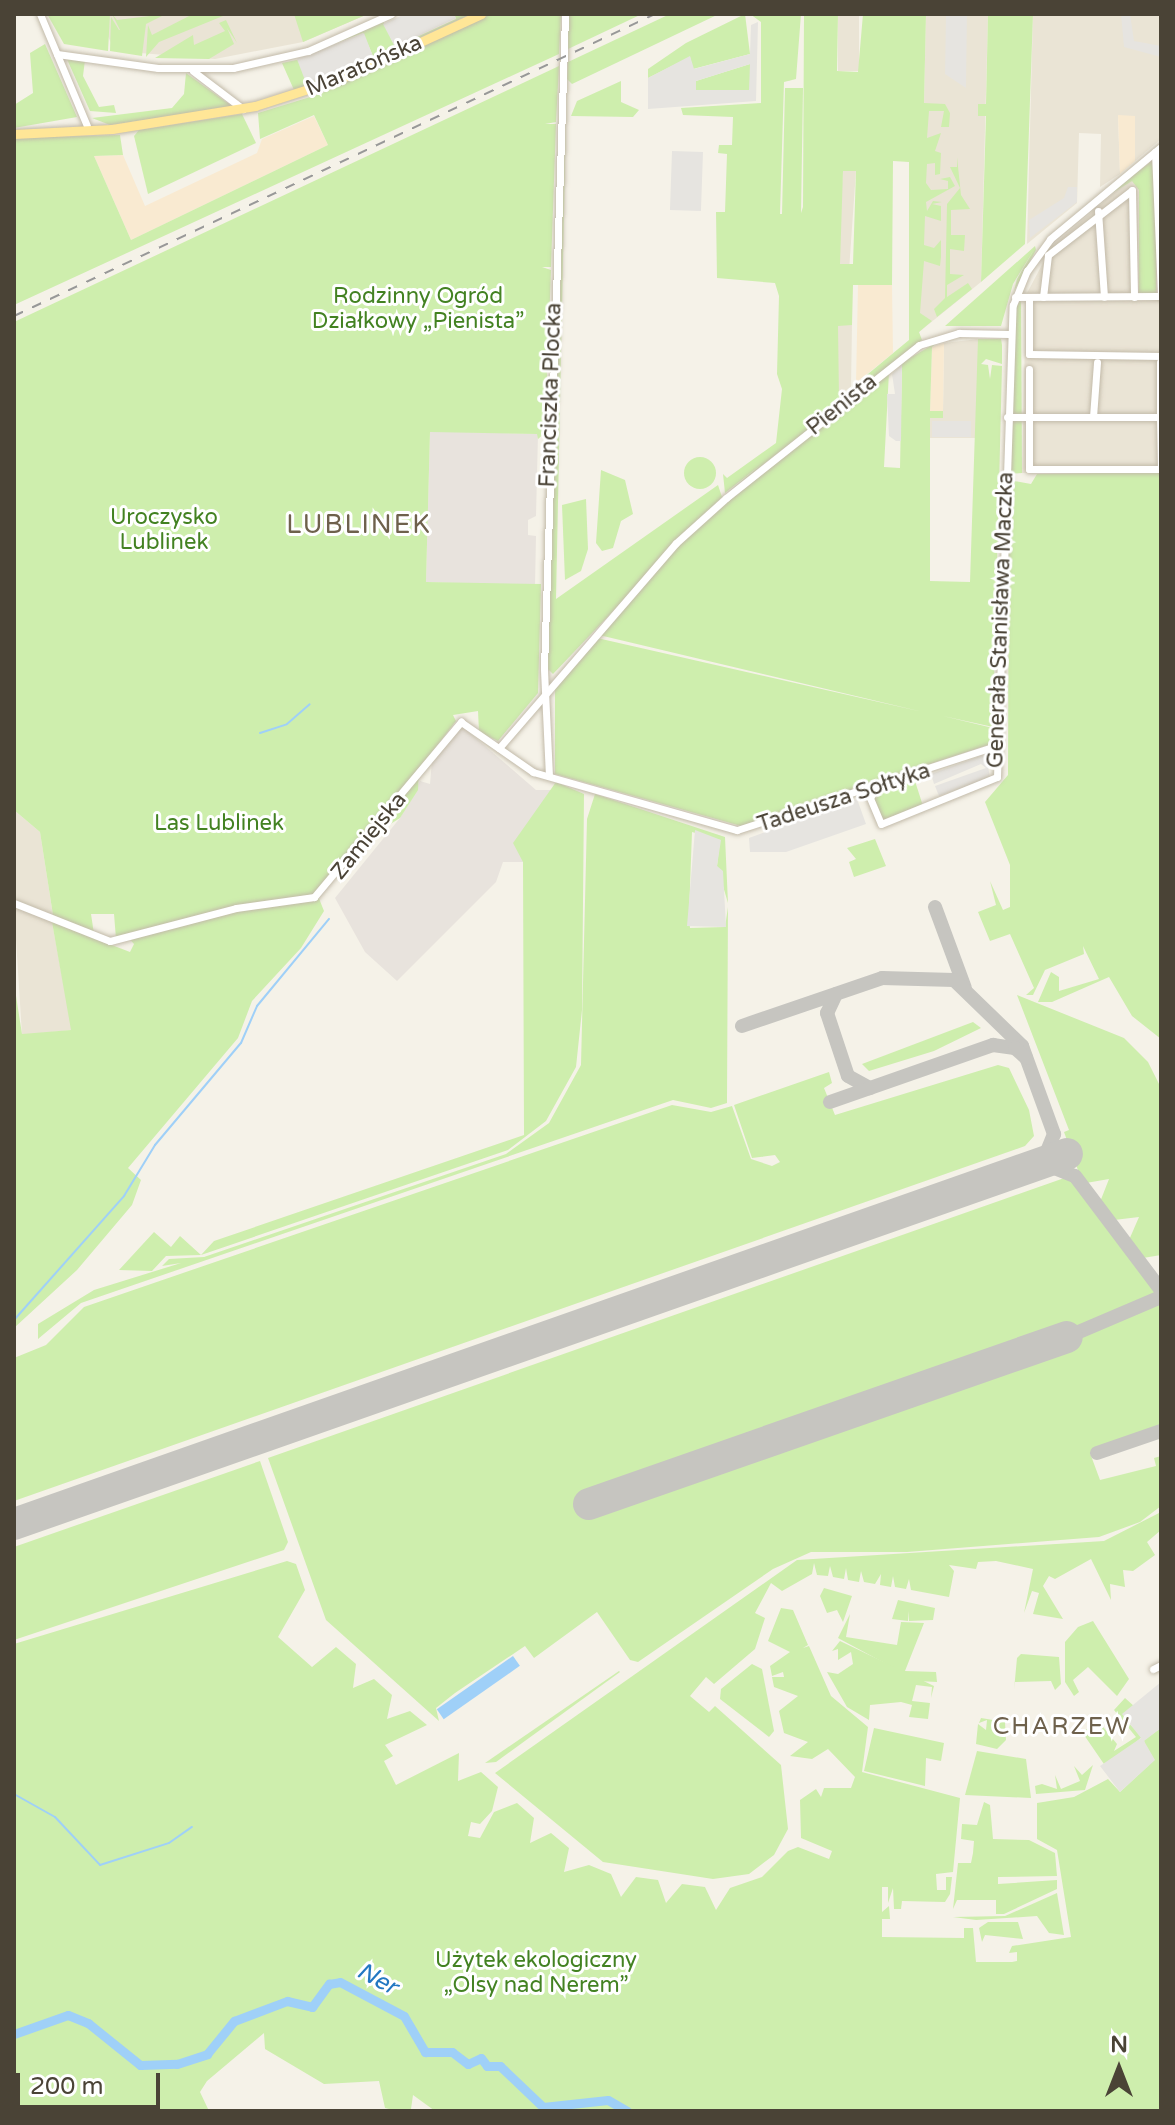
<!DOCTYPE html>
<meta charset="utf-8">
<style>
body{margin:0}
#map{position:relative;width:1175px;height:2125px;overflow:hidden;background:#f5f2e8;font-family:"Varela Round",sans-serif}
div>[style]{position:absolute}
.residential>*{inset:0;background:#eae4d5;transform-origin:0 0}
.commercial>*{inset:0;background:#f9ead1}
.industrial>*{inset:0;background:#e8e3dd}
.green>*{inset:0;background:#ceeead}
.round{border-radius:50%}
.parking>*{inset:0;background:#e6e4e0;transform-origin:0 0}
.water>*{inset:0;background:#9fd0f8;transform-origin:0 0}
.stream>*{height:2px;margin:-1px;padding:0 1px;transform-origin:1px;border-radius:1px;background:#9fd0f8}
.river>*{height:9px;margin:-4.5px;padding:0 4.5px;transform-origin:4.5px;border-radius:4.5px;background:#9fd0f8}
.taxiway>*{height:14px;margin:-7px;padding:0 7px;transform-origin:7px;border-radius:7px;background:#c6c5c0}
.runway>*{height:32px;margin:-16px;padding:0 16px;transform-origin:16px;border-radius:16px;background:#c6c5c0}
.roads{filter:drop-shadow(0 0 2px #c2baa9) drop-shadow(0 0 2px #c2baa9)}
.minor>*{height:7px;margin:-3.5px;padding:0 3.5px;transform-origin:3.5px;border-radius:3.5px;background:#fff}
.major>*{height:9px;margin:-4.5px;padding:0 4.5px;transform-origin:4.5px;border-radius:4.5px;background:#ffe697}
.rail>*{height:2px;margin-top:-1px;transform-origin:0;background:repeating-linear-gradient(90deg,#989898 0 10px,transparent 0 20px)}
span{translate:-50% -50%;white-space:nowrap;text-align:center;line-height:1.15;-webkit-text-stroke:6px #fff;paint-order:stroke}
.street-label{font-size:22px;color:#4a4336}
.park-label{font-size:22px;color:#438222}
.neighbourhood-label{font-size:24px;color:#6e614c;letter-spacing:2px}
.water-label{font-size:24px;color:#2378c2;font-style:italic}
.quarter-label{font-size:26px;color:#6e614c;letter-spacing:2px}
.frame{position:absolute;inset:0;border:16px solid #4a4336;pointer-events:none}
.north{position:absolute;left:1079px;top:2029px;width:80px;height:80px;-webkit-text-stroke:6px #fff;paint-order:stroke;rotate:0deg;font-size:22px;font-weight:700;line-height:32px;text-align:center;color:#4a4336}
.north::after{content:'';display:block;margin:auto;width:28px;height:36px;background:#4a4336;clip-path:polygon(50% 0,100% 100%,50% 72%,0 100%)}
.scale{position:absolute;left:16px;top:2073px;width:144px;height:36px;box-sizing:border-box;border:4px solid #4a4336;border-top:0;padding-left:10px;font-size:24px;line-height:28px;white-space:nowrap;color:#4a4336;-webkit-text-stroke:6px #fff;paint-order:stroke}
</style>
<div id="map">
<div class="residential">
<div style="clip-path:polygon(97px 14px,368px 14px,303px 42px,215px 59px,115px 51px)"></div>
<div style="left:838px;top:14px;width:21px;height:57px"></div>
<div style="clip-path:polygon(926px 14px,988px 14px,981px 282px,919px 332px)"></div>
<div style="clip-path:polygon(1033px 14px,1161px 14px,1161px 139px,1135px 161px,1135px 116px,1118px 116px,1120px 174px,1100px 187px,1101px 134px,1079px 133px,1077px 203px,1027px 244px)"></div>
<div style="clip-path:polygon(1161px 153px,1161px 472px,1022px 473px,1026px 295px,1052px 246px)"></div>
<div style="left:843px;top:170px;width:13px;height:94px;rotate:4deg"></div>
<div style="clip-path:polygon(838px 325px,852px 325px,851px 387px,838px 398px)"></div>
<div style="clip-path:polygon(978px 339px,978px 438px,930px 438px,930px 411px,943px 411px,944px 343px)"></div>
<div style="clip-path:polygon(14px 810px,40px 832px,53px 915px,14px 899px)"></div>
<div style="clip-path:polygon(14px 907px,52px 922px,72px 1030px,22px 1035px)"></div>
</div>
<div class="commercial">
<div style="clip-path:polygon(1118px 115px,1135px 116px,1135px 161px,1120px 174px)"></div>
<div style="clip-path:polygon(314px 116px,328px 145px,131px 240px,94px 156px,123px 155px,145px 206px,257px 153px,262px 139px)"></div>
<div style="clip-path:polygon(858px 285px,892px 285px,893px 353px,856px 383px)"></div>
<div style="clip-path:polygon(944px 343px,943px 411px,930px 411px,932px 347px)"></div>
</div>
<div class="industrial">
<div style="clip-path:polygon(430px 431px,538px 434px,536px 516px,528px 520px,528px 535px,536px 536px,535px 586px,426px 582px)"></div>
<div style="clip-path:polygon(462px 726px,536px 790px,553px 790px,523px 862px,503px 862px,496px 882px,397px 981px,365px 952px,335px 898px,400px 818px,420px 781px,430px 784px,432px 761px)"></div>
</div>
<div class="green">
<div style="clip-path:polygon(47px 14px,110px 14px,108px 51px,64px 44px)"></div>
<div style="clip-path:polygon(112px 14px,117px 20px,166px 14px,146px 24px,142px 56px,110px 51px,111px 17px,119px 30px,130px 29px,120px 30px)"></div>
<div style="clip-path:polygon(193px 14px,223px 16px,159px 42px,146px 57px,148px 25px,152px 35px)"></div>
<div style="clip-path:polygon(294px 14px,368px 14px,303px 42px)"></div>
<div style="clip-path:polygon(454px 14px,471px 14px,348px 71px,294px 90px,282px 63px,301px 59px,307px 84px,373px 56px,363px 33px,307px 54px,383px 21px,395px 47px,456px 19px)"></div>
<div style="clip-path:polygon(491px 14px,561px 14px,559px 54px,14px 305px,14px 138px,120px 135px,123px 155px,94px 156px,131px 240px,328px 145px,314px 115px,260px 139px,258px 113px,320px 94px)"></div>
<div style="clip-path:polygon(567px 14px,642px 14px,568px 49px)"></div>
<div style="clip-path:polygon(670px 14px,719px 14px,572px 84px,567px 79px,568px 62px)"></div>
<div style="clip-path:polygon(745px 14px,750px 54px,693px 69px,690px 57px,648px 78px,648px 69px,686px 43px)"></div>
<div style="clip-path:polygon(evenodd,750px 14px,801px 14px,796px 79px,784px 82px,780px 214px,801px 214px,782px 214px,785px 88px,803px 88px,801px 213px,803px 207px,804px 14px,838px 14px,837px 71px,858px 72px,863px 14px,926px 14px,924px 103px,945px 104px,950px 113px,949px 127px,941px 127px,944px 111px,929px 111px,927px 138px,941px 133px,935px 151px,941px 153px,940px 174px,935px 175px,935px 163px,927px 164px,926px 183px,931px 190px,948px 189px,948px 181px,940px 179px,950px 177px,955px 186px,926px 202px,927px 211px,933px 201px,942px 202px,932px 204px,941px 206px,941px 221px,925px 216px,924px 245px,934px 248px,941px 240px,941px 257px,940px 266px,924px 261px,920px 313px,932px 321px,919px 332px,922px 340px,727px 493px,763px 463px,725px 493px,723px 474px,727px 478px,776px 443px,782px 389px,777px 374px,779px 296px,775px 283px,717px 278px,716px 212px,725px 212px,727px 154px,718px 153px,719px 145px,732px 145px,733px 117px,683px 115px,681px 108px,761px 103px,761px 22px,750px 14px,893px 161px,909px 162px,909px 340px,839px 398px,838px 326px,852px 325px,853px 285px,892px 285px,893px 161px,750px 14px,843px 171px,856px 171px,853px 264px,840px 264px,843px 171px)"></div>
<div style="clip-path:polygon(988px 14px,1033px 14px,1025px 244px,981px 282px,986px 116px,978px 116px,978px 104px,986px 104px)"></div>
<div style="clip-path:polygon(226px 20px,237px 43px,227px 28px,234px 44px,209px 59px,155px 58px,193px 35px,194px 45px,225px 31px,219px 23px)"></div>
<div style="clip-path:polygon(45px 44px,77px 117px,14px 128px,14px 105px,33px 93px,30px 53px)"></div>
<div style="clip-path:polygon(66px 57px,85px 60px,83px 76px,99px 107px,114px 105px,116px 113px,90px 111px)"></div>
<div style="clip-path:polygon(750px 64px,750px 90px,696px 90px,696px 81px)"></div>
<div style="clip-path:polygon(559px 66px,556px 122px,545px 124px,556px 124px,551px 267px,542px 267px,551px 270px,545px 433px,538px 439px,537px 434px,430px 432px,426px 582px,541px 584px,538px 693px,498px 741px,479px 732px,478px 711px,453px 715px,456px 721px,419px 769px,418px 790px,400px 818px,357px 845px,318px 896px,324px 911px,301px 948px,252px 1001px,238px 1038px,128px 1168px,141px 1180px,132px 1205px,77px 1270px,14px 1328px,14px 983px,22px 1034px,71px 1030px,52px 922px,130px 952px,134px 944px,126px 935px,116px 939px,114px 914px,91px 914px,94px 934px,53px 915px,40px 832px,14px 810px,14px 322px)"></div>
<div style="clip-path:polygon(186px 73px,233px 107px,110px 125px,92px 118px,172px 108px,184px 94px)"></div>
<div style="clip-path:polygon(621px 81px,621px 102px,639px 110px,633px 117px,571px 116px,577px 101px)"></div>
<div style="clip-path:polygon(242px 114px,256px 143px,148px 194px,134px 136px,139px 130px)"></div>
<div style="clip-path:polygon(566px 115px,556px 599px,718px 485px,722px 497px,553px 674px,547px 668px)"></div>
<div style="clip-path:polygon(957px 157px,961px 195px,970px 209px,951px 210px,951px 235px,965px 235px,964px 251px,950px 249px,950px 274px,964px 275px,947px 285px,947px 297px,968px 283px,972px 289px,937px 317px,934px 309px,945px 298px,947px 204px,960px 188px,950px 167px,957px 167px)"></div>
<div style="clip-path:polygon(1156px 158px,1156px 294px,1139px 295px,1139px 190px,1132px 181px,1099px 201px)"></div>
<div style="clip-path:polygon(1035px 246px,1036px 250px,1014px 291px,1007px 320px,1017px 279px,1035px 248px,1013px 284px,1001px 326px,945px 326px)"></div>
<div style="clip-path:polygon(1021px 300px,1022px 473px,1009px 474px,1016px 307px)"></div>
<div style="clip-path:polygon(978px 339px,1001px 339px,1002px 345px,1002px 364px,986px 359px,981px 364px,988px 365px,990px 379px,992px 365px,1002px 366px,993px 727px,943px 716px,993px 728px,991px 744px,741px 826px,555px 774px,555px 688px,597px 638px,923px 712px,599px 635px,682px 539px,889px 372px,884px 467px,900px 468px,902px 365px,893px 368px,939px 341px,932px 347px,930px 411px,943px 411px,943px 418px,930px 418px,930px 581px,970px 582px)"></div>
<div class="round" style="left:684px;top:457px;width:32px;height:32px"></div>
<div style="clip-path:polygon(601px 470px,625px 480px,633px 514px,621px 521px,613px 548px,602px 551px,596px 543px)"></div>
<div style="clip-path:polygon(1161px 472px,1161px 1039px,1132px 1016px,1109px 977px,1052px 1002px,1038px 1002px,1051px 972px,1059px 977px,1059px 991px,1099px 979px,1083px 946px,1084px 954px,1045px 970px,1033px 995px,1026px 995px,1034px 988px,1010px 934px,990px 941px,978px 912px,996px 905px,990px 881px,1003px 910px,1010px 907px,1010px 865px,985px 802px,1008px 775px,1009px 480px,1031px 484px,1037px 474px)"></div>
<div style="clip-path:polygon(586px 499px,588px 549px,581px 571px,565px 580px,562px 505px)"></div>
<div style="clip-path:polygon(914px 778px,923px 806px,882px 820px,873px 798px,877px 790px)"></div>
<div style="clip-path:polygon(556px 782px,584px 794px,582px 1010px,576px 1067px,546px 1121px,508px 1150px,201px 1255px,166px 1256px,152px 1271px,119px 1270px,154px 1232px,171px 1247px,180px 1236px,201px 1255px,214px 1241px,524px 1135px,523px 862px,513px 843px)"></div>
<div style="clip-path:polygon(595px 794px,725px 837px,728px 903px,717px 866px,720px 840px,692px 832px,689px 914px,690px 928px,725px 927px,728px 907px,727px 1103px,711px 1108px,673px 1100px,81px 1303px,38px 1339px,38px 1324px,94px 1290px,181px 1263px,162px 1266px,169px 1259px,204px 1257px,506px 1154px,549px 1123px,581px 1065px,587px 819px)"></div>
<div style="clip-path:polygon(875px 839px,886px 866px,854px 877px,849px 862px,856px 859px,847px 848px)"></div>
<div style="clip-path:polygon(1017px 995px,1124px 1038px,1148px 1062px,1161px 1088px,1161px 1255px,1143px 1258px,1129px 1240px,1139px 1217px,1114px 1220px,1100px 1202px,1109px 1179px,1086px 1183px,1079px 1173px,1064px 1132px,1069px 1130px)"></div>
<div style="clip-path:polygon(973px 1022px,981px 1028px,934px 1051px,869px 1071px,862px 1064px)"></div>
<div style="clip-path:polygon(998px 1065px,1009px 1068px,1029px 1110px,1034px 1136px,1025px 1146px,14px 1501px,14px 1358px,46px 1345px,84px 1307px,672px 1105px,711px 1112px,732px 1106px,751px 1159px,772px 1166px,780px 1162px,775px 1155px,752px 1158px,734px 1105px,829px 1072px,832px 1083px,824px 1088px,835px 1115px)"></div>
<div style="clip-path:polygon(1070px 1176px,1161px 1298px,1161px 1429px,1090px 1453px,1100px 1480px,1156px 1466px,1154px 1458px,1161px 1456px,1161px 1506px,1140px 1522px,1099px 1537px,907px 1552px,811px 1552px,773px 1569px,638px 1662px,630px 1660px,597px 1612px,534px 1658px,525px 1646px,455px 1693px,436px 1708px,439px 1721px,326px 1620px,268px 1458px)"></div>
<div style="clip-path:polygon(260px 1461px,288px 1542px,284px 1550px,14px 1640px,14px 1547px)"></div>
<div style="clip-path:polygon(1161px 1512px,1161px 1530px,1147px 1542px,1155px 1555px,1133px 1571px,1123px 1570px,1125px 1587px,1110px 1584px,1111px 1600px,1091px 1559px,1055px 1579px,1049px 1576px,1043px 1586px,1063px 1619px,1033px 1614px,1039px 1593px,1032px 1591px,1024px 1613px,1033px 1569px,996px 1561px,978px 1562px,976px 1569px,949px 1565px,954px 1571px,949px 1597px,911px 1590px,909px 1579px,906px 1589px,895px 1587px,893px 1576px,891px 1587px,880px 1585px,881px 1574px,875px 1584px,864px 1582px,861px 1571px,859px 1582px,848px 1580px,846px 1568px,844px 1579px,833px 1577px,830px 1566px,828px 1576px,817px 1575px,814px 1563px,812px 1574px,782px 1591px,771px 1583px,755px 1613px,765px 1618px,755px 1649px,714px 1684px,706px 1677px,690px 1696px,709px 1712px,715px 1706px,781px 1765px,788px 1829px,774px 1855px,749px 1874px,713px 1879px,603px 1862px,495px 1773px,797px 1560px,1104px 1541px)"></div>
<div style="clip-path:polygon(287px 1561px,296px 1564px,305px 1590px,278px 1637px,312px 1667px,336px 1647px,356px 1664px,353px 1688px,374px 1679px,392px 1695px,387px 1719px,410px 1711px,427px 1725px,385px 1745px,393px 1756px,384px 1761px,396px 1785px,459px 1753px,458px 1781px,481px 1772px,498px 1787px,492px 1811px,480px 1824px,471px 1822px,468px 1836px,480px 1838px,494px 1812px,517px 1803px,534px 1818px,530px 1843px,551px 1833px,569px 1848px,564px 1872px,589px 1865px,611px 1874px,621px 1897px,636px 1877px,658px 1880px,666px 1903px,682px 1884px,705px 1887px,716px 1910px,730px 1888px,762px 1877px,788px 1851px,798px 1847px,829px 1859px,832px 1851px,801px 1838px,800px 1800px,816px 1789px,821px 1797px,824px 1788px,851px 1788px,855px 1777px,828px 1749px,812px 1759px,790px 1756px,808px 1742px,784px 1733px,779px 1711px,798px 1696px,774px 1687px,772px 1677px,784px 1677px,783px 1672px,772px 1676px,770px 1666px,790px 1652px,768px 1641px,781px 1608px,793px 1610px,808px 1645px,803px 1648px,809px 1646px,831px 1696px,868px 1727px,862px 1772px,960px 1798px,953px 1872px,936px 1874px,937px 1890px,946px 1890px,946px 1877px,952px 1877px,950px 1894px,945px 1902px,902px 1901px,901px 1909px,894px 1909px,893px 1888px,888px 1903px,888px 1887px,882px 1887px,882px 1912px,889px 1906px,890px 1919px,882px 1919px,882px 1937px,964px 1938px,964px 1928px,973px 1928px,976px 1962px,1012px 1962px,1017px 1961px,1017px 1952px,1009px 1953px,1012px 1946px,1071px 1937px,1057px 1850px,1037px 1839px,1037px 1803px,1074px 1797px,1108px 1779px,1120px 1792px,1149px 1765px,1144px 1740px,1161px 1728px,1161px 2111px,435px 2111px,413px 2095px,411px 2109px,393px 2110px,385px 2108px,379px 2081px,324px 2084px,265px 2049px,264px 2033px,207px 2081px,200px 2092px,209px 2111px,14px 2111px,14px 1644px)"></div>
<div style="clip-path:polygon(824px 1588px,852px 1596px,843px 1622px,837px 1610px,827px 1613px,820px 1596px)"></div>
<div style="clip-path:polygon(898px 1600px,935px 1608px,933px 1620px,909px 1621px,909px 1611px,908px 1621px,892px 1619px)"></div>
<div style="clip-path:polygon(850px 1614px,846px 1637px,897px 1645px,901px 1622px,924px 1623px,905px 1671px,936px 1672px,937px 1682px,918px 1681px,838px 1638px)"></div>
<div style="clip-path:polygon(1093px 1621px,1129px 1679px,1117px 1696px,1088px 1667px,1073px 1680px,1079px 1692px,1074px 1696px,1065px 1682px,1065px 1642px,1078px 1627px)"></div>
<div style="clip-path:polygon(840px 1641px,934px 1686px,931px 1698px,932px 1687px,916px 1685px,912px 1701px,930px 1703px,928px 1719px,909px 1717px,912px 1705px,901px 1702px,870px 1705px,869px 1720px,847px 1707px,827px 1672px,838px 1674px,853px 1664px,851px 1652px,838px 1660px,838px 1649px,832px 1651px)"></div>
<div style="clip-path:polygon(1021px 1654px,1059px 1657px,1061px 1684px,1055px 1690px,1051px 1681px,1015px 1682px,1014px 1690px,1017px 1658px)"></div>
<div style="clip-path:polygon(752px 1664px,762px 1669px,774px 1731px,769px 1737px,720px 1699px,721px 1689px)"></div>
<div style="clip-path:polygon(620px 1672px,496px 1762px,485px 1763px,619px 1671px)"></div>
<div style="clip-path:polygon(1125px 1698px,1135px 1707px,1124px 1718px,1142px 1737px,1106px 1767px,1082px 1732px,1099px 1722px,1117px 1744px,1114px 1751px,1136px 1737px,1114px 1710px)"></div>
<div style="clip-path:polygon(981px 1718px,1005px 1722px,1006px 1740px,997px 1749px,976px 1744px,978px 1724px,986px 1730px,987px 1720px,979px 1723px)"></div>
<div style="clip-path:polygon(874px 1728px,944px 1743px,941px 1761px,926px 1758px,925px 1786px,864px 1771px)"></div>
<div style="clip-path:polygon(977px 1751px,1026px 1759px,1031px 1798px,965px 1795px)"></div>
<div style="clip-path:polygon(1093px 1765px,1085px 1790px,1036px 1794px,1035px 1786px,1042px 1784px,1057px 1789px,1055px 1775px,1061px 1789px,1080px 1781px,1074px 1766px,1082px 1775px)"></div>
<div style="clip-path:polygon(984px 1802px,990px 1805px,993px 1839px,1029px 1840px,1055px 1853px,1057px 1876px,998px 1877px,998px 1884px,1057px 1880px,1057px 1889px,1004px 1914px,996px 1914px,996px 1900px,957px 1900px,953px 1909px,958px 1863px,971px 1863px,973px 1853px,974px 1841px,961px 1839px,962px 1824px,977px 1825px)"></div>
<div style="clip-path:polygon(1057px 1893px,1064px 1935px,1049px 1933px,1037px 1916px,976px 1920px,953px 1917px,1005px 1916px)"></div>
<div style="clip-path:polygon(988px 1922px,1018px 1922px,1023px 1939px,985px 1935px,982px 1942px,979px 1928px)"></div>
</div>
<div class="parking">
<div style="clip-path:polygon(405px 14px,454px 14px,456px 18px,395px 47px,383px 24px)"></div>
<div style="clip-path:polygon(946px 14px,967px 14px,966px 88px,945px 74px)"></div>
<div style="clip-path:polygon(1121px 14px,1130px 14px,1134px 41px,1161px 46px,1161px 57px,1124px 47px)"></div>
<div style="clip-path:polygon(evenodd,758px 22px,756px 101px,648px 109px,648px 78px,690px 56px,694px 69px,750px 54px,751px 25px,758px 22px,750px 64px,749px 90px,696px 90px,696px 81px,750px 64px)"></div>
<div style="left:364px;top:33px;width:26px;height:72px;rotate:69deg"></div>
<div style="left:703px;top:152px;width:59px;height:31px;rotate:92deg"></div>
<div style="clip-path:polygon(1068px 187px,1077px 187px,1077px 202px,1030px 238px,1029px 220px,1064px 198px)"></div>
<div style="clip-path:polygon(902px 364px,901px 441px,896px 441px,889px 436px,887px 394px,895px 394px,892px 374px)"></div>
<div style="left:932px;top:421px;width:39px;height:16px"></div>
<div style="clip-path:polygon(986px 754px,990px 778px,939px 796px,935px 786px,986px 768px,981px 764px,934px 784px,931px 774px)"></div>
<div style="clip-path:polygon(857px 799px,866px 824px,786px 852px,750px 852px,749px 838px)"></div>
<div style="clip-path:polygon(695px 830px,721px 840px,717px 866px,723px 871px,726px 927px,687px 926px)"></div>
<div style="clip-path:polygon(1161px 1682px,1161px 1728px,1144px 1741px,1155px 1760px,1120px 1792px,1100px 1766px,1141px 1738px,1122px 1714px)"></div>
</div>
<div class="water">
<div style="left:513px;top:1656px;width:12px;height:93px;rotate:55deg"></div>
</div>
<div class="stream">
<div style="left:260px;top:733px;width:28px;rotate:-18deg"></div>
<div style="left:287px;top:724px;width:30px;rotate:-41deg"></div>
<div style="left:14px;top:1320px;width:166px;rotate:-48.4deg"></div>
<div style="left:124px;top:1196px;width:60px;rotate:-58.7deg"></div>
<div style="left:155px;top:1145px;width:133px;rotate:-49.9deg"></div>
<div style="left:241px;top:1043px;width:40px;rotate:-66.6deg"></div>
<div style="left:257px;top:1006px;width:113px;rotate:-50.4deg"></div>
<div style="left:14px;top:1794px;width:47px;rotate:29.3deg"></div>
<div style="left:55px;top:1817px;width:66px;rotate:46.8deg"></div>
<div style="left:100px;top:1865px;width:72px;rotate:-17.7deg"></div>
<div style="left:169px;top:1843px;width:28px;rotate:-35deg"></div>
</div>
<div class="river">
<div style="left:14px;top:2034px;width:57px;rotate:-19.4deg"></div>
<div style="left:68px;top:2015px;width:22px;rotate:22deg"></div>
<div style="left:88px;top:2023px;width:67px;rotate:38.9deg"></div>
<div style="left:140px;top:2065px;width:37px;rotate:-2deg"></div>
<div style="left:177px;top:2064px;width:32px;rotate:-18deg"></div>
<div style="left:207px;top:2054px;width:43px;rotate:-50.7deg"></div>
<div style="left:234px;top:2021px;width:57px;rotate:-20.7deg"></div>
<div style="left:287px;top:2001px;width:26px;rotate:13deg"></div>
<div style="left:312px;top:2007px;width:29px;rotate:-54deg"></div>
<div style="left:329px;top:1984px;width:11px;rotate:-10deg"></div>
<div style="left:340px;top:1982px;width:72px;rotate:28deg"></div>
<div style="left:404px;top:2016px;width:42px;rotate:59.7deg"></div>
<div style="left:425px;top:2052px;width:27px"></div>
<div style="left:452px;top:2052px;width:20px;rotate:37deg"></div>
<div style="left:468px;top:2064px;width:14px;rotate:-25deg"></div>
<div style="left:481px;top:2058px;width:10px;rotate:53deg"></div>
<div style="left:487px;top:2066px;width:13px"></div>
<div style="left:500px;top:2066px;width:59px;rotate:43.6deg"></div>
<div style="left:543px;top:2107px;width:65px;rotate:-6.1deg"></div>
<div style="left:608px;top:2100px;width:22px;rotate:30deg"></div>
</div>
<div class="taxiway">
<div style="left:935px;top:907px;width:86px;rotate:69.7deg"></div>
<div style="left:836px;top:994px;width:21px;rotate:115deg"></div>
<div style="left:827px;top:1013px;width:66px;rotate:71.6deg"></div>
<div style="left:848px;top:1076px;width:25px;rotate:29deg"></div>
<div style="left:742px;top:1026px;width:148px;rotate:-18.9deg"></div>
<div style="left:882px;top:978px;width:72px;rotate:1.6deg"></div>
<div style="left:954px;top:980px;width:95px;rotate:44.1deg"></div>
<div style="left:1022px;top:1046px;width:94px;rotate:70deg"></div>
<div style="left:1054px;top:1134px;width:31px;rotate:112deg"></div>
<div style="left:830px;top:1102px;width:173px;rotate:-19.3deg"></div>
<div style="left:993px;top:1045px;width:22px;rotate:8deg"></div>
<div style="left:1015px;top:1048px;width:15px;rotate:42deg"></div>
<div style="left:1042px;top:1163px;width:35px;rotate:22deg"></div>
<div style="left:1075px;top:1176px;width:143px;rotate:53deg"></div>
<div style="left:1067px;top:1337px;width:102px;rotate:-23.1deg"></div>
<div style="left:1097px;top:1453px;width:68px;rotate:-19deg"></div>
</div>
<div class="runway">
<div style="left:589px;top:1504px;width:506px;rotate:-19.26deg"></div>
<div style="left:14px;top:1524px;width:1116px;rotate:-19.36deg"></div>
</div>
<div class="roads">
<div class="minor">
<div style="left:40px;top:14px;width:121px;rotate:67.2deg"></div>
<div style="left:57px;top:54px;width:102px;rotate:7.9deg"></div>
<div style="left:158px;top:68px;width:75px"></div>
<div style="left:233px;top:68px;width:77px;rotate:-12.8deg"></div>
<div style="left:308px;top:51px;width:91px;rotate:-24deg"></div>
<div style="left:193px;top:71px;width:63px;rotate:37.2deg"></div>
<div style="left:1155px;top:152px;width:145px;rotate:87.6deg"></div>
<div style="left:1098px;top:211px;width:86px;rotate:86deg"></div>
<div style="left:1015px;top:297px;width:143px;rotate:-0.4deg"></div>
<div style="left:1029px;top:297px;width:57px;rotate:90deg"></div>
<div style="left:1029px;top:354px;width:132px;rotate:0.9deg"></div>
<div style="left:1043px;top:297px;width:42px;rotate:-83.2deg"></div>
<div style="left:1048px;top:255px;width:106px;rotate:-37.7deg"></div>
<div style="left:1132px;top:190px;width:107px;rotate:88.9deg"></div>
<div style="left:1029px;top:369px;width:100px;rotate:90deg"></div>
<div style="left:1029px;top:469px;width:132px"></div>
<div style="left:1161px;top:469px;width:52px;rotate:-91.1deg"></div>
<div style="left:1007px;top:417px;width:153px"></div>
<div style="left:1160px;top:417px;width:55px;rotate:-90deg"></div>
<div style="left:1093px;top:417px;width:55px;rotate:-85.8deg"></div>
<div style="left:499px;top:748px;width:271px;rotate:-49.2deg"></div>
<div style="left:676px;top:543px;width:67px;rotate:-42deg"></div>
<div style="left:726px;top:498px;width:246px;rotate:-38.4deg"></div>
<div style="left:919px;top:345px;width:42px;rotate:-16.7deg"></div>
<div style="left:959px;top:333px;width:50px;rotate:1.1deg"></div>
<div style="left:549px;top:776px;width:107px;rotate:-92.7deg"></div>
<div style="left:544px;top:669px;width:655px;rotate:-88.16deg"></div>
<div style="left:878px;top:785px;width:15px;rotate:122deg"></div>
<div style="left:870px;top:798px;width:28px;rotate:67deg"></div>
<div style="left:881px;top:824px;width:125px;rotate:-22.1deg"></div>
<div style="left:997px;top:777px;width:472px;rotate:-88.1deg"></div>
<div style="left:1013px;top:305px;width:37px;rotate:-68deg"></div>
<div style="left:1027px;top:271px;width:39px;rotate:-54deg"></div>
<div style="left:1050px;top:239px;width:144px;rotate:-39.7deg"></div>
<div style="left:14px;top:903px;width:103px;rotate:21.6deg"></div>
<div style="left:110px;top:941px;width:130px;rotate:-14.7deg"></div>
<div style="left:236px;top:908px;width:79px;rotate:-8deg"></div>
<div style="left:314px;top:897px;width:229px;rotate:-50deg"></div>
<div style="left:461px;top:722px;width:88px;rotate:34.8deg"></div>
<div style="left:533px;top:772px;width:212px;rotate:15.9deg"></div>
<div style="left:737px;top:830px;width:275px;rotate:-18deg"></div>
<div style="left:1153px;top:1669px;width:9px;rotate:-27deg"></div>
</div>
<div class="major">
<div style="left:14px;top:134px;width:98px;rotate:-2.9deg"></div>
<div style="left:112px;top:129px;width:145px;rotate:-9.1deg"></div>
<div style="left:255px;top:106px;width:91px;rotate:-17.8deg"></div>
<div style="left:342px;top:78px;width:153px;rotate:-24.7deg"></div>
</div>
</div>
<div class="rail">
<div style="left:14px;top:316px;width:709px;rotate:-25.23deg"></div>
</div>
<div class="street-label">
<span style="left:364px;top:66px;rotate:-23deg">Maratońska</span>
<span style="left:551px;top:395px;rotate:-88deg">Franciszka Plocka</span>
<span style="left:842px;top:405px;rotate:-39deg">Pienista</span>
<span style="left:1001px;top:620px;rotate:-88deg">Generała Stanisława Maczka</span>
<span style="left:844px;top:798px;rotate:-18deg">Tadeusza Sołtyka</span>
<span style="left:369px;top:836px;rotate:-51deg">Zamiejska</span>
</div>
<div class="park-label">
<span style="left:418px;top:309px">Rodzinny Ogród<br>Działkowy „Pienista”</span>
<span style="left:164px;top:530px">Uroczysko<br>Lublinek</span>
<span style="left:219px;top:824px">Las Lublinek</span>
<span style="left:536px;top:1973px">Użytek ekologiczny<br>„Olsy nad Nerem”</span>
</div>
<div class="neighbourhood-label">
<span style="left:1062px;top:1727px">CHARZEW</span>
</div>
<div class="water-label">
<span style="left:377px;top:1979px;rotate:28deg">Ner</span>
</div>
<div class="quarter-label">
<span style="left:359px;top:525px">LUBLINEK</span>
</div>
<div class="frame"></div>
<div class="north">N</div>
<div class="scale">200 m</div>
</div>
